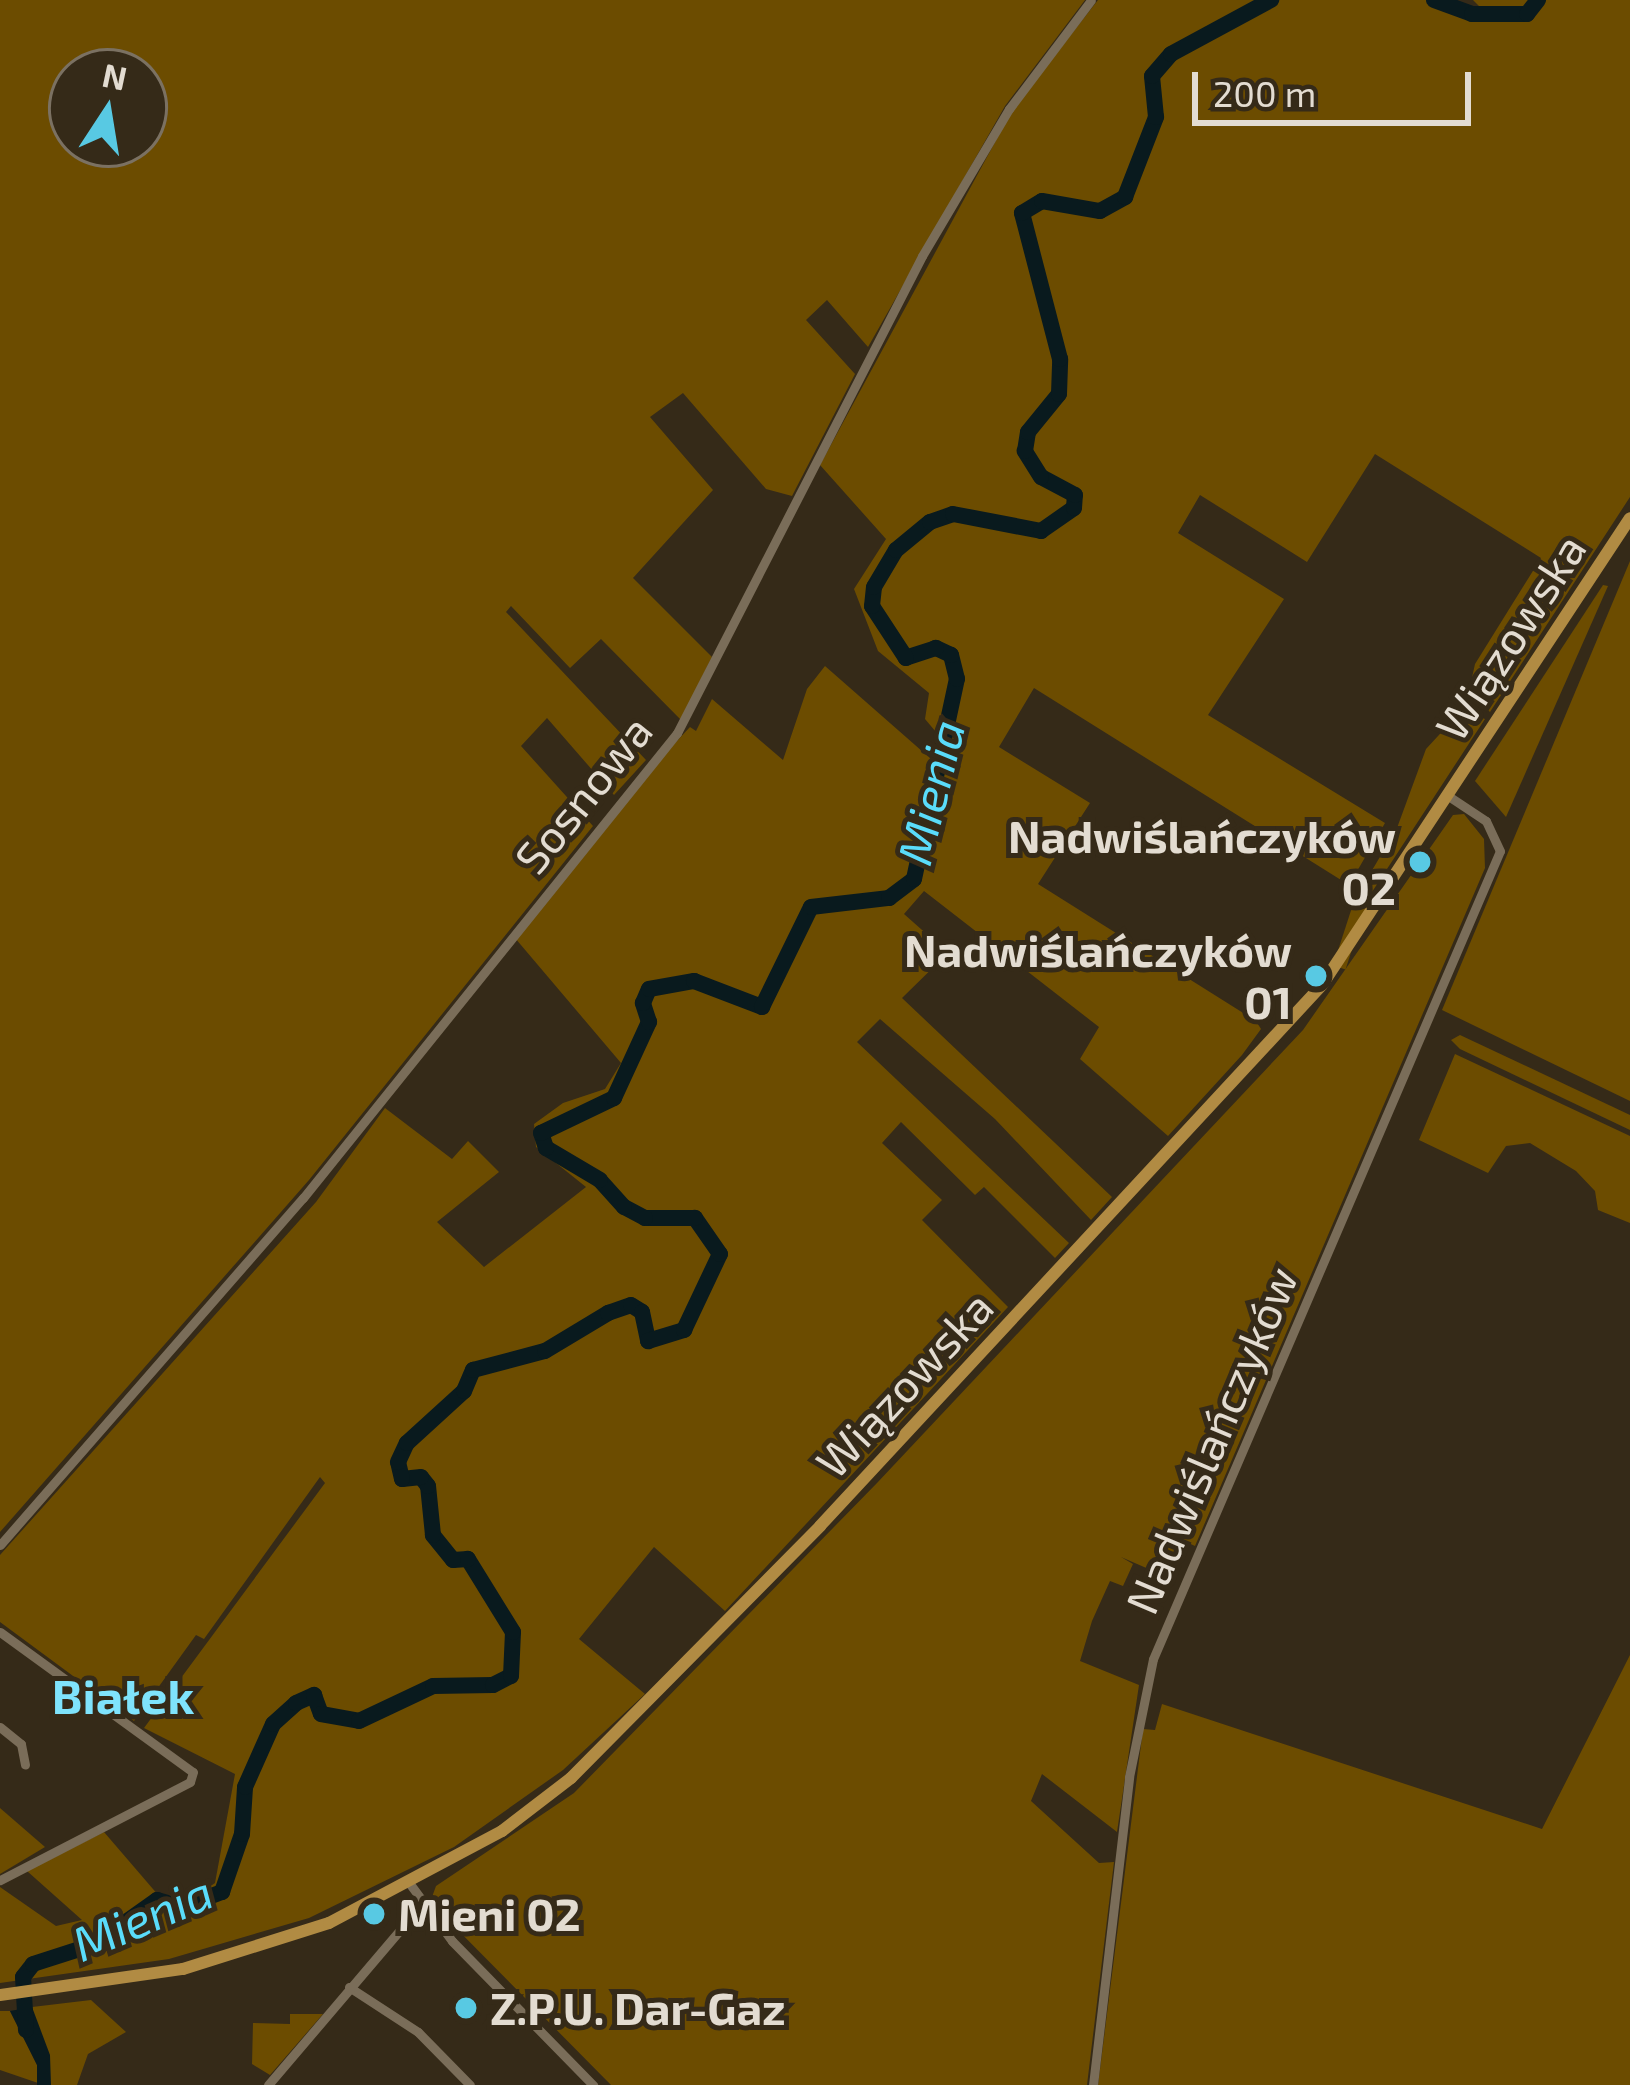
<!DOCTYPE html>
<meta charset="utf-8">
<style>
body{margin:0}
#map{position:relative;width:1630px;height:2085px;overflow:hidden;background:#352a18;font-family:"Exo 2",sans-serif}
div>[style]{position:absolute}
.green>*{inset:0;background:#6c4c00;transform-origin:0 0}
.water>*{inset:0;background:#091a1e}
.river>*{height:16px;margin:-8px;padding:0 8px;transform-origin:8px;border-radius:8px;background:#091a1e}
.minor>*{height:9px;margin:-4.5px;padding:0 4.5px;transform-origin:4.5px;border-radius:4.5px;background:#7a6d59}
.major>*{height:12px;margin:-6px;padding:0 6px;transform-origin:6px;border-radius:6px;background:#b18b43}
.dots>*{width:33px;height:33px;translate:-50% -50%;box-sizing:border-box;border:6px solid #352a18;border-radius:50%}
span{translate:-50% -50%;white-space:nowrap;text-align:center;line-height:1.15;-webkit-text-stroke:10px #352a18;paint-order:stroke}
.street-label{font-size:45px;color:#e3dcd1}
.poi-label{font-size:45px;color:#e3dcd1;font-weight:700}
.right{translate:-100% -50%;text-align:right}
.left{translate:0 -50%;text-align:left}
.water-label{font-size:48px;color:#5adcfa;font-style:italic}
.neighbourhood-label{font-size:48px;color:#7fe3fc;font-weight:700}
.north{position:absolute;left:48px;top:48px;width:120px;height:120px;box-sizing:border-box;background:#352a18;border:3px solid #7b7162;border-radius:50%;rotate:12deg;font-size:33px;font-weight:700;line-height:48px;text-align:center;color:#e3dcd1}
.north::after{content:'';display:block;margin:auto;width:42px;height:54px;background:#58c9e3;clip-path:polygon(50% 0,100% 100%,50% 72%,0 100%)}
.scale{position:absolute;left:1192px;top:72px;width:279px;height:54px;box-sizing:border-box;border:6px solid #e3dcd1;border-top:0;padding-left:15px;font-size:36px;line-height:42px;white-space:nowrap;color:#e3dcd1;-webkit-text-stroke:9px #352a18;paint-order:stroke}
</style>
<div id="map">
<div class="green">
<div style="clip-path:polygon(evenodd,0 0,1085px 0,1005px 106px,868px 347px,827px 300px,806px 320px,855px 374px,792px 496px,766px 489px,683px 393px,650px 417px,713px 490px,633px 578px,712px 657px,681px 720px,601px 639px,570px 668px,511px 606px,506px 612px,646px 760px,614px 795px,547px 718px,521px 746px,593px 826px,309px 1180px,0 1532px,0 0,72px 72px,144px 72px,144px 144px,72px 144px,72px 72px)"></div>
<div style="clip-path:polygon(1098px 0,1455px 0,1468px 8px,1479px 6px,1473px 0,1630px 0,1630px 497px,1490px 712px,1469px 691px,1475px 664px,1541px 558px,1375px 454px,1307px 562px,1200px 495px,1178px 533px,1284px 599px,1208px 715px,1385px 823px,1349px 885px,1034px 688px,999px 747px,1090px 803px,1038px 884px,1256px 1021px,1261px 1029px,1242px 1055px,1168px 1136px,1080px 1059px,1099px 1027px,924px 891px,904px 914px,948px 953px,902px 998px,1112px 1197px,1091px 1220px,995px 1119px,880px 1019px,857px 1042px,1069px 1243px,1055px 1258px,984px 1187px,975px 1195px,901px 1122px,882px 1143px,942px 1200px,922px 1220px,1008px 1307px,725px 1611px,654px 1547px,579px 1639px,645px 1694px,563px 1770px,454px 1847px,309px 1918px,169px 1959px,0 1983px,0 1887px,56px 1926px,82px 1920px,27px 1871px,104px 1832px,159px 1896px,199px 1894px,215px 1883px,235px 1774px,144px 1728px,325px 1483px,320px 1477px,204px 1639px,196px 1635px,134px 1721px,0 1622px,0 1555px,316px 1202px,385px 1108px,452px 1159px,468px 1141px,499px 1172px,437px 1222px,484px 1267px,586px 1187px,536px 1147px,534px 1124px,563px 1103px,605px 1089px,621px 1063px,515px 938px,628px 793px,690px 727px,696px 731px,712px 699px,783px 760px,807px 689px,825px 666px,931px 759px,941px 738px,925px 719px,929px 693px,878px 651px,854px 589px,886px 539px,820px 465px,1013px 109px)"></div>
<div style="clip-path:polygon(1630px 561px,1630px 1101px,1442px 1010px)"></div>
<div style="clip-path:polygon(1603px 585px,1608px 586px,1506px 817px,1475px 781px)"></div>
<div style="clip-path:polygon(1462px 710px,1485px 719px,1370px 895px,1361px 889px,1397px 828px,1426px 749px)"></div>
<div style="clip-path:polygon(1464px 814px,1484px 839px,1485px 868px,1195px 1546px,1182px 1540px,1167px 1577px,1121px 1557px,1133px 1564px,1123px 1586px,1110px 1581px,1092px 1621px,1080px 1661px,1139px 1685px,1117px 1832px,1042px 1774px,1031px 1801px,1099px 1863px,1114px 1862px,1087px 2085px,611px 2085px,443px 1915px,432px 1897px,436px 1886px,574px 1793px,877px 1483px,1303px 1030px,1453px 815px)"></div>
<div style="left:1356px;top:895px;width:13px;height:74px;rotate:18deg"></div>
<div style="clip-path:polygon(1460px 1035px,1630px 1115px,1630px 1130px,1460px 1049px,1451px 1040px)"></div>
<div style="clip-path:polygon(1455px 1054px,1630px 1136px,1630px 1223px,1598px 1210px,1595px 1191px,1576px 1171px,1530px 1143px,1506px 1146px,1488px 1173px,1419px 1140px)"></div>
<div style="clip-path:polygon(1630px 1655px,1630px 2085px,1098px 2085px,1143px 1729px,1155px 1730px,1162px 1704px,1542px 1829px)"></div>
<div style="clip-path:polygon(0 1808px,45px 1847px,0 1874px)"></div>
<div style="clip-path:polygon(91px 2000px,126px 2032px,88px 2054px,77px 2085px,51px 2085px,32px 2007px)"></div>
<div style="clip-path:polygon(0 2011px,10px 2011px,37px 2065px,38px 2083px,0 2070px)"></div>
<div style="clip-path:polygon(290px 2014px,323px 2014px,270px 2075px,252px 2064px,253px 2023px,290px 2024px)"></div>
</div>
<div class="water">
<div style="clip-path:polygon(32px 2007px,50px 2055px,51px 2085px,37px 2085px,37px 2065px,10px 2011px)"></div>
</div>
<div class="river">
<div style="left:1434px;top:0;width:40px;rotate:20.2deg"></div>
<div style="left:1472px;top:14px;width:55px"></div>
<div style="left:1527px;top:14px;width:18px;rotate:-52deg"></div>
<div style="left:26px;top:2030px;width:53px;rotate:-93.2deg"></div>
<div style="left:23px;top:1977px;width:16px;rotate:-52deg"></div>
<div style="left:33px;top:1964px;width:65px;rotate:-17.9deg"></div>
<div style="left:95px;top:1944px;width:76px;rotate:-35.4deg"></div>
<div style="left:157px;top:1900px;width:26px;rotate:16deg"></div>
<div style="left:182px;top:1907px;width:43px;rotate:-20.6deg"></div>
<div style="left:222px;top:1892px;width:61px;rotate:-71deg"></div>
<div style="left:242px;top:1834px;width:47px;rotate:-86.3deg"></div>
<div style="left:245px;top:1787px;width:69px;rotate:-66deg"></div>
<div style="left:273px;top:1724px;width:31px;rotate:-42deg"></div>
<div style="left:296px;top:1703px;width:20px;rotate:-24deg"></div>
<div style="left:314px;top:1695px;width:20px;rotate:70deg"></div>
<div style="left:321px;top:1714px;width:39px;rotate:10deg"></div>
<div style="left:359px;top:1721px;width:82px;rotate:-25.3deg"></div>
<div style="left:433px;top:1686px;width:60px;rotate:-1deg"></div>
<div style="left:493px;top:1685px;width:20px;rotate:-27deg"></div>
<div style="left:511px;top:1676px;width:44px;rotate:-87.4deg"></div>
<div style="left:513px;top:1632px;width:86px;rotate:-121.7deg"></div>
<div style="left:468px;top:1559px;width:15px;rotate:176deg"></div>
<div style="left:453px;top:1560px;width:32px;rotate:-129deg"></div>
<div style="left:433px;top:1535px;width:49px;rotate:-95.8deg"></div>
<div style="left:428px;top:1486px;width:11px;rotate:-128deg"></div>
<div style="left:421px;top:1477px;width:19px;rotate:174deg"></div>
<div style="left:402px;top:1479px;width:17px;rotate:-103deg"></div>
<div style="left:398px;top:1462px;width:21px;rotate:-65deg"></div>
<div style="left:407px;top:1443px;width:77px;rotate:-42.4deg"></div>
<div style="left:464px;top:1391px;width:23px;rotate:-67deg"></div>
<div style="left:473px;top:1370px;width:74px;rotate:-14.8deg"></div>
<div style="left:545px;top:1351px;width:74px;rotate:-31.1deg"></div>
<div style="left:608px;top:1313px;width:24px;rotate:-19deg"></div>
<div style="left:631px;top:1305px;width:13px;rotate:32deg"></div>
<div style="left:642px;top:1312px;width:30px;rotate:78deg"></div>
<div style="left:648px;top:1341px;width:38px;rotate:-17deg"></div>
<div style="left:684px;top:1330px;width:84px;rotate:-64.7deg"></div>
<div style="left:720px;top:1254px;width:44px;rotate:-124.8deg"></div>
<div style="left:695px;top:1218px;width:50px;rotate:180deg"></div>
<div style="left:645px;top:1218px;width:24px;rotate:-152deg"></div>
<div style="left:624px;top:1207px;width:36px;rotate:-132deg"></div>
<div style="left:600px;top:1180px;width:63px;rotate:-149.3deg"></div>
<div style="left:546px;top:1148px;width:16px;rotate:-108deg"></div>
<div style="left:541px;top:1133px;width:81px;rotate:-25.6deg"></div>
<div style="left:614px;top:1098px;width:84px;rotate:-65.3deg"></div>
<div style="left:649px;top:1022px;width:20px;rotate:-108deg"></div>
<div style="left:643px;top:1003px;width:15px;rotate:-67deg"></div>
<div style="left:649px;top:989px;width:46px;rotate:-10.1deg"></div>
<div style="left:694px;top:981px;width:73px;rotate:20.9deg"></div>
<div style="left:762px;top:1007px;width:111px;rotate:-63.9deg"></div>
<div style="left:811px;top:907px;width:79px;rotate:-6.6deg"></div>
<div style="left:889px;top:898px;width:31px;rotate:-37deg"></div>
<div style="left:914px;top:879px;width:205px;rotate:-77.9deg"></div>
<div style="left:957px;top:679px;width:25px;rotate:-104deg"></div>
<div style="left:951px;top:655px;width:17px;rotate:-155deg"></div>
<div style="left:936px;top:648px;width:32px;rotate:162deg"></div>
<div style="left:906px;top:658px;width:62px;rotate:-123.2deg"></div>
<div style="left:872px;top:606px;width:19px;rotate:-84deg"></div>
<div style="left:874px;top:587px;width:43px;rotate:-59.3deg"></div>
<div style="left:896px;top:550px;width:44px;rotate:-39.5deg"></div>
<div style="left:930px;top:522px;width:24px;rotate:-19deg"></div>
<div style="left:953px;top:514px;width:90px;rotate:10.9deg"></div>
<div style="left:1041px;top:531px;width:40px;rotate:-34.9deg"></div>
<div style="left:1074px;top:508px;width:13px;rotate:-86deg"></div>
<div style="left:1075px;top:495px;width:38px;rotate:-152deg"></div>
<div style="left:1041px;top:477px;width:31px;rotate:-122deg"></div>
<div style="left:1025px;top:451px;width:19px;rotate:-81deg"></div>
<div style="left:1028px;top:432px;width:49px;rotate:-50.8deg"></div>
<div style="left:1059px;top:394px;width:35px;rotate:-88deg"></div>
<div style="left:1060px;top:359px;width:151px;rotate:-104.6deg"></div>
<div style="left:1022px;top:213px;width:23px;rotate:-31deg"></div>
<div style="left:1042px;top:201px;width:59px;rotate:9.8deg"></div>
<div style="left:1100px;top:211px;width:29px;rotate:-29deg"></div>
<div style="left:1125px;top:197px;width:86px;rotate:-68.8deg"></div>
<div style="left:1156px;top:117px;width:41px;rotate:-95.6deg"></div>
<div style="left:1152px;top:76px;width:29px;rotate:-49deg"></div>
<div style="left:1171px;top:54px;width:114px;rotate:-28.4deg"></div>
</div>
<div class="minor">
<div style="left:0;top:1545px;width:461px;rotate:-48.9deg"></div>
<div style="left:303px;top:1198px;width:597px;rotate:-51.19deg"></div>
<div style="left:677px;top:733px;width:536px;rotate:-62.81deg"></div>
<div style="left:922px;top:256px;width:171px;rotate:-59.4deg"></div>
<div style="left:1009px;top:109px;width:136px;rotate:-53deg"></div>
<div style="left:0;top:1632px;width:238px;rotate:36deg"></div>
<div style="left:193px;top:1772px;width:10px;rotate:107deg"></div>
<div style="left:190px;top:1782px;width:214px;rotate:152.7deg"></div>
<div style="left:0;top:1727px;width:27px;rotate:39deg"></div>
<div style="left:21px;top:1744px;width:21px;rotate:79deg"></div>
<div style="left:410px;top:1884px;width:71px;rotate:53.6deg"></div>
<div style="left:452px;top:1941px;width:202px;rotate:45.6deg"></div>
<div style="left:349px;top:1987px;width:82px;rotate:33.1deg"></div>
<div style="left:418px;top:2032px;width:74px;rotate:45.5deg"></div>
<div style="left:268px;top:2085px;width:238px;rotate:-49.6deg"></div>
<div style="left:1093px;top:2085px;width:310px;rotate:-83.3deg"></div>
<div style="left:1129px;top:1777px;width:120px;rotate:-78.5deg"></div>
<div style="left:1153px;top:1659px;width:879px;rotate:-66.76deg"></div>
<div style="left:1500px;top:851px;width:33px;rotate:-115deg"></div>
<div style="left:1486px;top:821px;width:43px;rotate:-146.3deg"></div>
</div>
<div class="major">
<div style="left:0;top:1995px;width:185px;rotate:-8.1deg"></div>
<div style="left:183px;top:1969px;width:153px;rotate:-17.5deg"></div>
<div style="left:329px;top:1923px;width:196px;rotate:-28deg"></div>
<div style="left:502px;top:1831px;width:87px;rotate:-37.5deg"></div>
<div style="left:571px;top:1778px;width:354px;rotate:-45.3deg"></div>
<div style="left:820px;top:1526px;width:738px;rotate:-47.14deg"></div>
<div style="left:1322px;top:985px;width:559px;rotate:-56.59deg"></div>
</div>
<div class="dots">
<div style="left:1420px;top:862px;background:#58c9e3"></div>
<div style="left:1316px;top:976px;background:#58c9e3"></div>
<div style="left:374px;top:1914px;background:#58c9e3"></div>
<div style="left:466px;top:2008px;background:#58c9e3"></div>
</div>
<div class="street-label">
<span style="left:1510px;top:637px;rotate:-57deg">Wiązowska</span>
<span style="left:583px;top:794px;rotate:-51deg">Sosnowa</span>
<span style="left:904px;top:1384px;rotate:-47deg">Wiązowska</span>
<span style="left:1211px;top:1440px;rotate:-67deg">Nadwiślańczyków</span>
</div>
<div class="poi-label">
<span class="right" style="left:1396px;top:862px">Nadwiślańczyków<br>02</span>
<span class="right" style="left:1292px;top:976px">Nadwiślańczyków<br>01</span>
<span class="left" style="left:398px;top:1914px">Mieni 02</span>
<span class="left" style="left:490px;top:2008px">Z.P.U. Dar-Gaz</span>
</div>
<div class="water-label">
<span style="left:930px;top:792px;rotate:-76deg">Mienia</span>
<span style="left:142px;top:1917px;rotate:-23deg">Mienia</span>
</div>
<div class="neighbourhood-label">
<span style="left:123px;top:1696px">Białek</span>
</div>
<div class="north">N</div>
<div class="scale">200 m</div>
</div>
